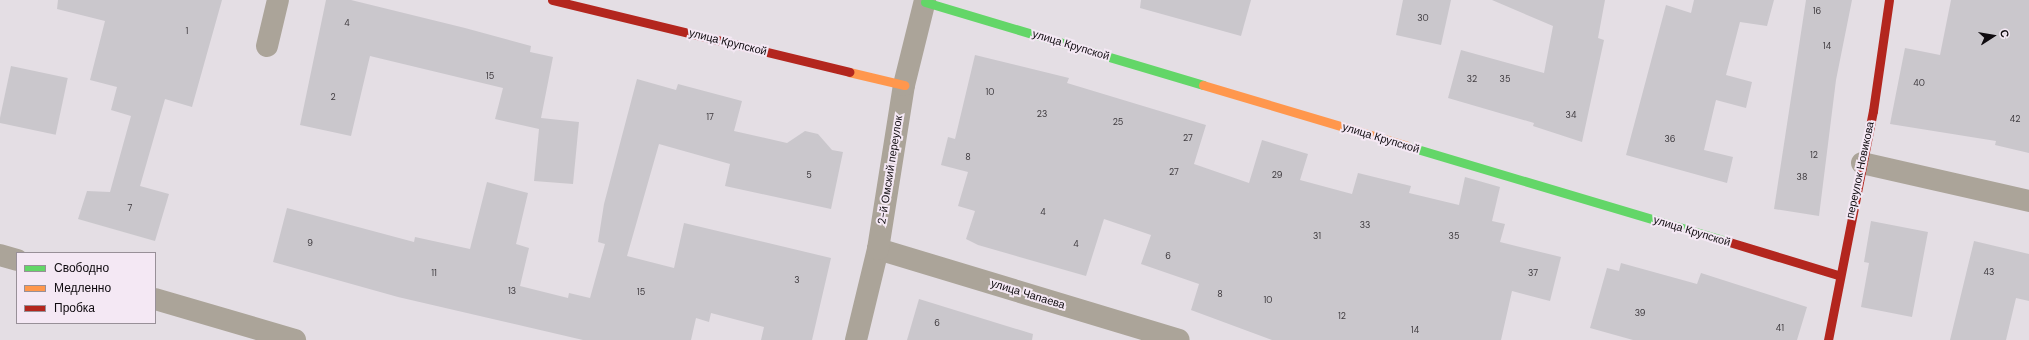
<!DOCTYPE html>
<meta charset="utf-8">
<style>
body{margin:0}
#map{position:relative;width:2029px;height:340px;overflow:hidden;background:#e4dee4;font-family:"DM Sans",sans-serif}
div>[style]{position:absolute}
.building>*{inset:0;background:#cac7cc;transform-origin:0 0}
.street>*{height:22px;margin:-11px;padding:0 11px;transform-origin:11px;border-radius:11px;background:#aba499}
.fast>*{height:9px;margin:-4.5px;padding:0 4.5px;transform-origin:4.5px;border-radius:4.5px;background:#63d668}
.slow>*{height:9px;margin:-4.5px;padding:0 4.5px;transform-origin:4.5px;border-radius:4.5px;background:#ff974d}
.jam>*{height:9px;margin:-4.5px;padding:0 4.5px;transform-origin:4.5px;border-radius:4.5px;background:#b3261e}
span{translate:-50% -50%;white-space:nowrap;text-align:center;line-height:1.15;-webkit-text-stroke:4px #f4e8f4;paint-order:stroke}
.number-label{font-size:9px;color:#3e3a3e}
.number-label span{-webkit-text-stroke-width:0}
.street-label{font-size:11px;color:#0f0b0f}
.legend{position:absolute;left:16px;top:252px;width:140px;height:72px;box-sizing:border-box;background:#f4e8f4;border:1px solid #989098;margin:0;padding:5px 7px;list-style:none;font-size:12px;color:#0f0b0f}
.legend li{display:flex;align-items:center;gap:8px;height:20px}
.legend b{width:20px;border:1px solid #989098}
.north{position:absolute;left:1973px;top:16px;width:40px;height:40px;-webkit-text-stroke:3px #f4e8f4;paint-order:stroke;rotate:78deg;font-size:11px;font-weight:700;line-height:16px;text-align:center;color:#0f0b0f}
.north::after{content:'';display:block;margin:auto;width:14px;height:18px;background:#0f0b0f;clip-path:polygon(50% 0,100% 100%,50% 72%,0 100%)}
</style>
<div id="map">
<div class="building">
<div style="clip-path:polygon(58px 0,222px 0,192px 107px,165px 99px,140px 186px,169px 194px,155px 241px,78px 219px,87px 191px,110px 192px,131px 116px,111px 110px,117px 87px,90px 80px,105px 21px,57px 9px)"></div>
<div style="clip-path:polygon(326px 0,351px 0,465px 28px,531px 46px,530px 52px,553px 57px,541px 118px,579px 122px,573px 184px,534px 181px,539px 129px,495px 119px,503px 88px,370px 56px,351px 136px,300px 125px)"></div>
<div style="clip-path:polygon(1141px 0,1251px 0,1241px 36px,1140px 8px)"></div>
<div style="clip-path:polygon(1403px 0,1451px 0,1441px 45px,1396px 35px)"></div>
<div style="clip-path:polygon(1492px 0,1605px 0,1598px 38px,1604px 40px,1582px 142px,1533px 126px,1534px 123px,1448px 98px,1461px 50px,1544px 73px,1553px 26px)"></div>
<div style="clip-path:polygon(1694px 0,1774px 0,1767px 26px,1740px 22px,1726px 75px,1752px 82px,1746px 108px,1716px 100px,1704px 150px,1733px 157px,1727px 183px,1626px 155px,1666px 5px,1691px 13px)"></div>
<div style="clip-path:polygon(1806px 0,1852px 0,1836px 80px,1819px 216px,1774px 209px)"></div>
<div style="clip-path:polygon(1951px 0,2029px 0,2029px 153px,1995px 145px,1996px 141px,1890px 124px,1905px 48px,1940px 55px)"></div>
<div style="clip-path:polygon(975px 55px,1069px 78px,1067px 83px,1206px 125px,1194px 164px,1249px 183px,1262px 140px,1308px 154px,1300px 180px,1352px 194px,1358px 173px,1411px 186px,1409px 193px,1459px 205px,1465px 177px,1500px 187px,1492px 221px,1505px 224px,1500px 242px,1561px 257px,1550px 301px,1512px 291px,1501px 340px,1272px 340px,1191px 310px,1199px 284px,1141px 264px,1151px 235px,1104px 219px,1086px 276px,978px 245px,966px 239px,975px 211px,958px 206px,968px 172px,941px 165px,948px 137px,955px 139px)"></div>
<div style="left:11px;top:66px;width:58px;height:58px;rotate:12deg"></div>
<div style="clip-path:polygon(637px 79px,676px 90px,678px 84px,742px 101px,734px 131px,787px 143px,805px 131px,818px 134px,832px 150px,843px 152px,831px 209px,725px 186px,730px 164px,659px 144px,627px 256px,674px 268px,684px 223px,831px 258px,812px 340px,761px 340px,764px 327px,711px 313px,709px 322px,696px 318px,691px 340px,583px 340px,398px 297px,273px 262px,287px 208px,414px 242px,415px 237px,470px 249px,487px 182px,528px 193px,516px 244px,529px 248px,520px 286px,568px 298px,569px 293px,590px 298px,605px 244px,598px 242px,604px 204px)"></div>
<div style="clip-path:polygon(1871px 221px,1928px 232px,1912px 317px,1861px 307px,1869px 263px,1864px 262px)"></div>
<div style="clip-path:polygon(1974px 241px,2029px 254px,2029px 301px,2016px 298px,2006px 340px,1950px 340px)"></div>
<div style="clip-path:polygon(1621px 263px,1697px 284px,1701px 273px,1807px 307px,1797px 340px,1633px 340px,1590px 328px,1607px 268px,1619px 271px)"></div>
<div style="clip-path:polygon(919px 299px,1033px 334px,1032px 340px,907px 340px)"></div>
</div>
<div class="street">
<div style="left:267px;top:46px;width:47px;rotate:-76.6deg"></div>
<div style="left:1862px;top:163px;width:171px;rotate:12.8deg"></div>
<div style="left:878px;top:249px;width:314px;rotate:16.8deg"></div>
<div style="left:0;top:255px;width:18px;rotate:16deg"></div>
<div style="left:155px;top:299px;width:146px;rotate:16.3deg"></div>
<div style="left:856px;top:340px;width:94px;rotate:-76.4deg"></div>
<div style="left:878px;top:249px;width:166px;rotate:-81deg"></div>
<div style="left:904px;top:85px;width:88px;rotate:-76.1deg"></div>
</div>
<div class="fast">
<div style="left:925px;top:2px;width:290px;rotate:16.6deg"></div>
<div style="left:1407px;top:146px;width:333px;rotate:16.6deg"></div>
</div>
<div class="slow">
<div style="left:849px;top:72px;width:57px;rotate:13.3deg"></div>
<div style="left:1203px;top:85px;width:213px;rotate:16.6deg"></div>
</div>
<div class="jam">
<div style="left:552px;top:0;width:306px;rotate:13.6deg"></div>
<div style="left:1726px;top:241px;width:117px;rotate:16.9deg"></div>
<div style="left:1828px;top:340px;width:233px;rotate:-78.9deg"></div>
<div style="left:1873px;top:111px;width:112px;rotate:-81.8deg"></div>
</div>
<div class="number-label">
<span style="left:1817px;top:11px">16</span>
<span style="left:1423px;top:18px">30</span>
<span style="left:347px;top:23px">4</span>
<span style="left:187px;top:31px">1</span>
<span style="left:1827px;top:46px">14</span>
<span style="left:490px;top:76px">15</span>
<span style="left:1472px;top:79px">32</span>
<span style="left:1505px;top:79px">35</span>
<span style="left:1919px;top:83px">40</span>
<span style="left:990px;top:92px">10</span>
<span style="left:333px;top:97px">2</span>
<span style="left:1042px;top:114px">23</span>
<span style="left:1571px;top:115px">34</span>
<span style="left:710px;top:117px">17</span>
<span style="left:2015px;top:119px">42</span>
<span style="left:1118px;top:122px">25</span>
<span style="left:1188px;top:138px">27</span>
<span style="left:1670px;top:139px">36</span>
<span style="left:1814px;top:155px">12</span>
<span style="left:968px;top:157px">8</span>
<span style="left:1174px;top:172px">27</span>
<span style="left:809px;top:175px">5</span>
<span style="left:1277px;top:175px">29</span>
<span style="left:1802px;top:177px">38</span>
<span style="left:130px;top:208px">7</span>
<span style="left:1043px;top:212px">4</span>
<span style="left:1365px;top:225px">33</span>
<span style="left:1317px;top:236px">31</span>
<span style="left:1454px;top:236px">35</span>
<span style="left:310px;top:243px">9</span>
<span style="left:1076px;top:244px">4</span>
<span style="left:1168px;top:256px">6</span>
<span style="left:1989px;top:272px">43</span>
<span style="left:434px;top:273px">11</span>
<span style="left:1533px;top:273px">37</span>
<span style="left:797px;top:280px">3</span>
<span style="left:512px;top:291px">13</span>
<span style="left:641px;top:292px">15</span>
<span style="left:1220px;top:294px">8</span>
<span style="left:1268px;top:300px">10</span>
<span style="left:1640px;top:313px">39</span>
<span style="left:1342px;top:316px">12</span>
<span style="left:937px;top:323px">6</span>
<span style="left:1780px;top:328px">41</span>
<span style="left:1415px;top:330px">14</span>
</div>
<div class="street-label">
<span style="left:728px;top:42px;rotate:14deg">улица Крупской</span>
<span style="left:1071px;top:45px;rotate:17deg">улица Крупской</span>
<span style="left:1381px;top:138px;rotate:17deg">улица Крупской</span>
<span style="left:890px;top:170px;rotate:-81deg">2-й Омский переулок</span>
<span style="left:1860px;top:170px;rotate:-78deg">переулок Новикова</span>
<span style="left:1692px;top:231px;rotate:17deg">улица Крупской</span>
<span style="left:1028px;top:294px;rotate:17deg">улица Чапаева</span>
</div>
<ul class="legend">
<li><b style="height:5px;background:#63d668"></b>Свободно</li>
<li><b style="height:5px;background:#ff974d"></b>Медленно</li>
<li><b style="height:5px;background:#b3261e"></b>Пробка</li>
</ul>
<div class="north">С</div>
</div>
